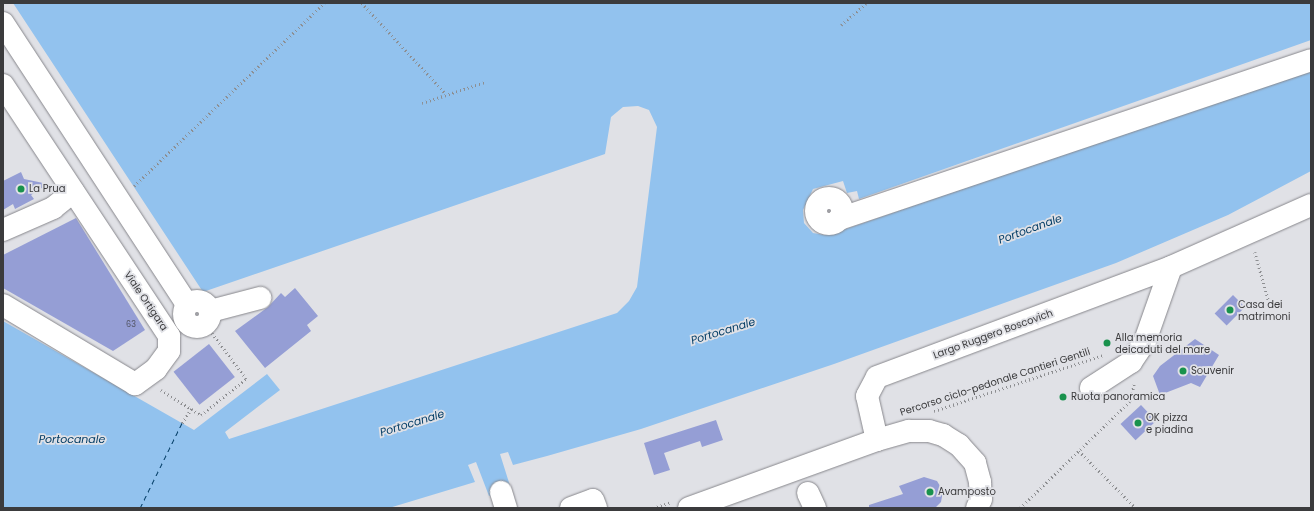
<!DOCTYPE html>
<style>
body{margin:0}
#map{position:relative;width:1314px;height:511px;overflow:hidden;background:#e0e1e6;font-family:Poppins,sans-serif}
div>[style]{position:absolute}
.water>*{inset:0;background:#92c2ee}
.ferry>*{height:1px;margin-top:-0.5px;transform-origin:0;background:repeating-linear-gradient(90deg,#043e67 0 5px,transparent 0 9px)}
.building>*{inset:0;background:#959ed5;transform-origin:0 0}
.path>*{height:2.5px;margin-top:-1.25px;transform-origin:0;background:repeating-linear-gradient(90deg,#8d8e91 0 1px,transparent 0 4px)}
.roads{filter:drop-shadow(0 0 1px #87878c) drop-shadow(0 0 1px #87878c)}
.minor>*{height:22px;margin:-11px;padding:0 11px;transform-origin:11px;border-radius:11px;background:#fff}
.minor>.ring{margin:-11px;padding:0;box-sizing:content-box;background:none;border:22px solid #fff;border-radius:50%}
.dots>*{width:11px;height:11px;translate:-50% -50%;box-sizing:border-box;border:2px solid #e0e1e6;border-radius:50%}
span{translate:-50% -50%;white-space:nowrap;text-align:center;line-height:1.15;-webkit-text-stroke:3.5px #e0e1e6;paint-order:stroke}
.number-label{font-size:8px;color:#525463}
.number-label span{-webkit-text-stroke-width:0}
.poi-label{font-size:10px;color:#3b3b3d}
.left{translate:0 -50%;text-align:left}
.street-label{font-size:10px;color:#3b3b3d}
.water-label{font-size:11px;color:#043e67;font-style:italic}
.frame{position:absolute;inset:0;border:4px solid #3b3b3d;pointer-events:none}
</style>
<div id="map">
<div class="water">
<div style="clip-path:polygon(13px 3px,1311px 3px,1311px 40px,859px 199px,857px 191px,847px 193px,843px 181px,813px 189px,803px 210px,804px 223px,813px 233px,825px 235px,840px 231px,1311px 69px,1311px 171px,1228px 215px,1116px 263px,834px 364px,641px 429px,547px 456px,513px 465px,508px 452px,500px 454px,511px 489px,489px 496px,476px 462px,468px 465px,475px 482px,389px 508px,3px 508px,3px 321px,194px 430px,267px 374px,280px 390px,225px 432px,229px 439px,617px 313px,629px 301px,637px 287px,657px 127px,649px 110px,638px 106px,623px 107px,611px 117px,605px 154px,203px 292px)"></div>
</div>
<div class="ferry">
<div style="left:140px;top:508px;width:95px;rotate:-63.7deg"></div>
</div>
<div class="building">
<div style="clip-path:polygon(21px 172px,24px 179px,48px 184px,31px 195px,34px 199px,15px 209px,13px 204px,3px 210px,3px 181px)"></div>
<div style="clip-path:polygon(76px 218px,145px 330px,113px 351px,3px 288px,3px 255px)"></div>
<div style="clip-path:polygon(295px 288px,318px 316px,307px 325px,311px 331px,265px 368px,235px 331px,268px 307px,281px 293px,285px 297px)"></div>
<div style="left:1233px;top:295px;width:17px;height:26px;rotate:45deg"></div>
<div style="clip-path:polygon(1195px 339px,1219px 355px,1200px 387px,1191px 383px,1160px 395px,1153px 376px,1160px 366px)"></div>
<div style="left:209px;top:344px;width:42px;height:45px;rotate:52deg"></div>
<div style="left:1141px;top:405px;width:22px;height:28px;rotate:47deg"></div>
<div style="clip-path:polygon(716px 420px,723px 440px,702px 447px,700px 441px,664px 453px,670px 470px,654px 475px,644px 443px)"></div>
<div style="clip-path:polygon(924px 477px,937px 481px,943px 491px,941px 502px,935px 508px,869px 508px,869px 505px,903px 494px,899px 486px)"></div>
</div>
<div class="path">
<div style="left:362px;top:3px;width:124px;rotate:47.3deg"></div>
<div style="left:841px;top:25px;width:33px;rotate:-41deg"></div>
<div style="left:422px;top:103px;width:66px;rotate:-18.4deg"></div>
<div style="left:134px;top:186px;width:264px;rotate:-43.9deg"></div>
<div style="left:1255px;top:252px;width:52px;rotate:74.4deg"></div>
<div style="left:187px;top:332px;width:15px;rotate:-8deg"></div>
<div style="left:161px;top:390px;width:47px;rotate:32deg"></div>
<div style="left:201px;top:415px;width:58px;rotate:-38.7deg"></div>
<div style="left:246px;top:379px;width:60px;rotate:-126.9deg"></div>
<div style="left:934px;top:411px;width:178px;rotate:-18.3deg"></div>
<div style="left:182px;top:423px;width:17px;rotate:-57deg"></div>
<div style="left:1079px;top:451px;width:81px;rotate:45deg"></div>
<div style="left:653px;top:508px;width:19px;rotate:-18deg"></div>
<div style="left:1020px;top:508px;width:153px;rotate:-44.2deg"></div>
<div style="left:1130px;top:401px;width:17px;rotate:-77deg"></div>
</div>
<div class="roads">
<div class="minor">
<div style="left:3px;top:23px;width:336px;rotate:56.8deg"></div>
<div style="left:3px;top:85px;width:301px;rotate:56.5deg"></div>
<div style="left:169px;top:336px;width:15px;rotate:90deg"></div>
<div style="left:169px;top:351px;width:22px;rotate:126deg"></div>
<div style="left:156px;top:369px;width:26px;rotate:144deg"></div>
<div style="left:135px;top:384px;width:154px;rotate:-149.1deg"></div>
<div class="ring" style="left:816px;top:198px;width:4px;height:4px"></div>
<div style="left:839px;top:219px;width:498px;rotate:-18.6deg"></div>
<div style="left:3px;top:230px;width:55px;rotate:-23.7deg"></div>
<div style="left:53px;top:208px;width:26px;rotate:-39deg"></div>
<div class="ring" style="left:184px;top:301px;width:4px;height:4px"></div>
<div style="left:210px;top:311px;width:52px;rotate:-14.6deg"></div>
<div style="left:1091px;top:388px;width:48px;rotate:-33deg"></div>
<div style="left:1131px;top:362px;width:25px;rotate:-56deg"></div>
<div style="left:1145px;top:341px;width:78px;rotate:-70.6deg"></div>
<div style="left:1171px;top:267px;width:153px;rotate:-23.9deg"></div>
<div style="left:877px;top:440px;width:45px;rotate:-102.8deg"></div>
<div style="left:867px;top:396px;width:21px;rotate:-62deg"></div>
<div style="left:877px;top:377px;width:314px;rotate:-20.5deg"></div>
<div style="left:501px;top:492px;width:17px;rotate:73deg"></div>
<div style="left:808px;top:493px;width:17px;rotate:65deg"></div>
<div style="left:571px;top:508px;width:23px;rotate:-20deg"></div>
<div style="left:593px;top:500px;width:9px;rotate:69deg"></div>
<div style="left:689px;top:508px;width:200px;rotate:-19.9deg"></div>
<div style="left:877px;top:440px;width:33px;rotate:-16deg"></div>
<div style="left:909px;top:431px;width:20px"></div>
<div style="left:929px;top:431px;width:15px;rotate:16deg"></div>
<div style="left:943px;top:435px;width:19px;rotate:32deg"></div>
<div style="left:959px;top:445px;width:24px;rotate:48deg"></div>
<div style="left:975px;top:463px;width:20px;rotate:75deg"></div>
<div style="left:980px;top:482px;width:17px;rotate:87deg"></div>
<div style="left:981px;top:499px;width:10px;rotate:114deg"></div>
</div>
</div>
<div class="dots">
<div style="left:21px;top:189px;background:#19924d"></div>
<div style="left:1230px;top:310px;background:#19924d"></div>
<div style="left:1107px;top:343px;background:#19924d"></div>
<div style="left:1183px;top:371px;background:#19924d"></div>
<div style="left:1063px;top:397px;background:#19924d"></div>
<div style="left:1138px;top:423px;background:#19924d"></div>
<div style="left:930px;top:492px;background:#19924d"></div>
</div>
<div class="number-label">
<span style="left:131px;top:325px">63</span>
</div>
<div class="poi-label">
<span class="left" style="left:29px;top:189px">La Prua</span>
<span class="left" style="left:1238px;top:310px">Casa dei<br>matrimoni</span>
<span class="left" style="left:1115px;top:343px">Alla memoria<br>deicaduti del mare</span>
<span class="left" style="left:1191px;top:371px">Souvenir</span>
<span class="left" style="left:1071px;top:397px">Ruota panoramica</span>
<span class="left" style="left:1146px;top:423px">OK pizza<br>e piadina</span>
<span class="left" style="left:938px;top:492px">Avamposto</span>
</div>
<div class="street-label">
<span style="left:146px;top:301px;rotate:56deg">Viale Ortigara</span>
<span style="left:993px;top:334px;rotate:-20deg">Largo Ruggero Boscovich</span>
<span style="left:995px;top:382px;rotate:-18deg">Percorso ciclo-pedonale Cantieri Gentili</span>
</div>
<div class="water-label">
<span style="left:1030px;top:229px;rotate:-20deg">Portocanale</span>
<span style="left:723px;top:331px;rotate:-17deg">Portocanale</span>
<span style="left:412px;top:423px;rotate:-17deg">Portocanale</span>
<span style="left:72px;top:439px">Portocanale</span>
</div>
<div class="frame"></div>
</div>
